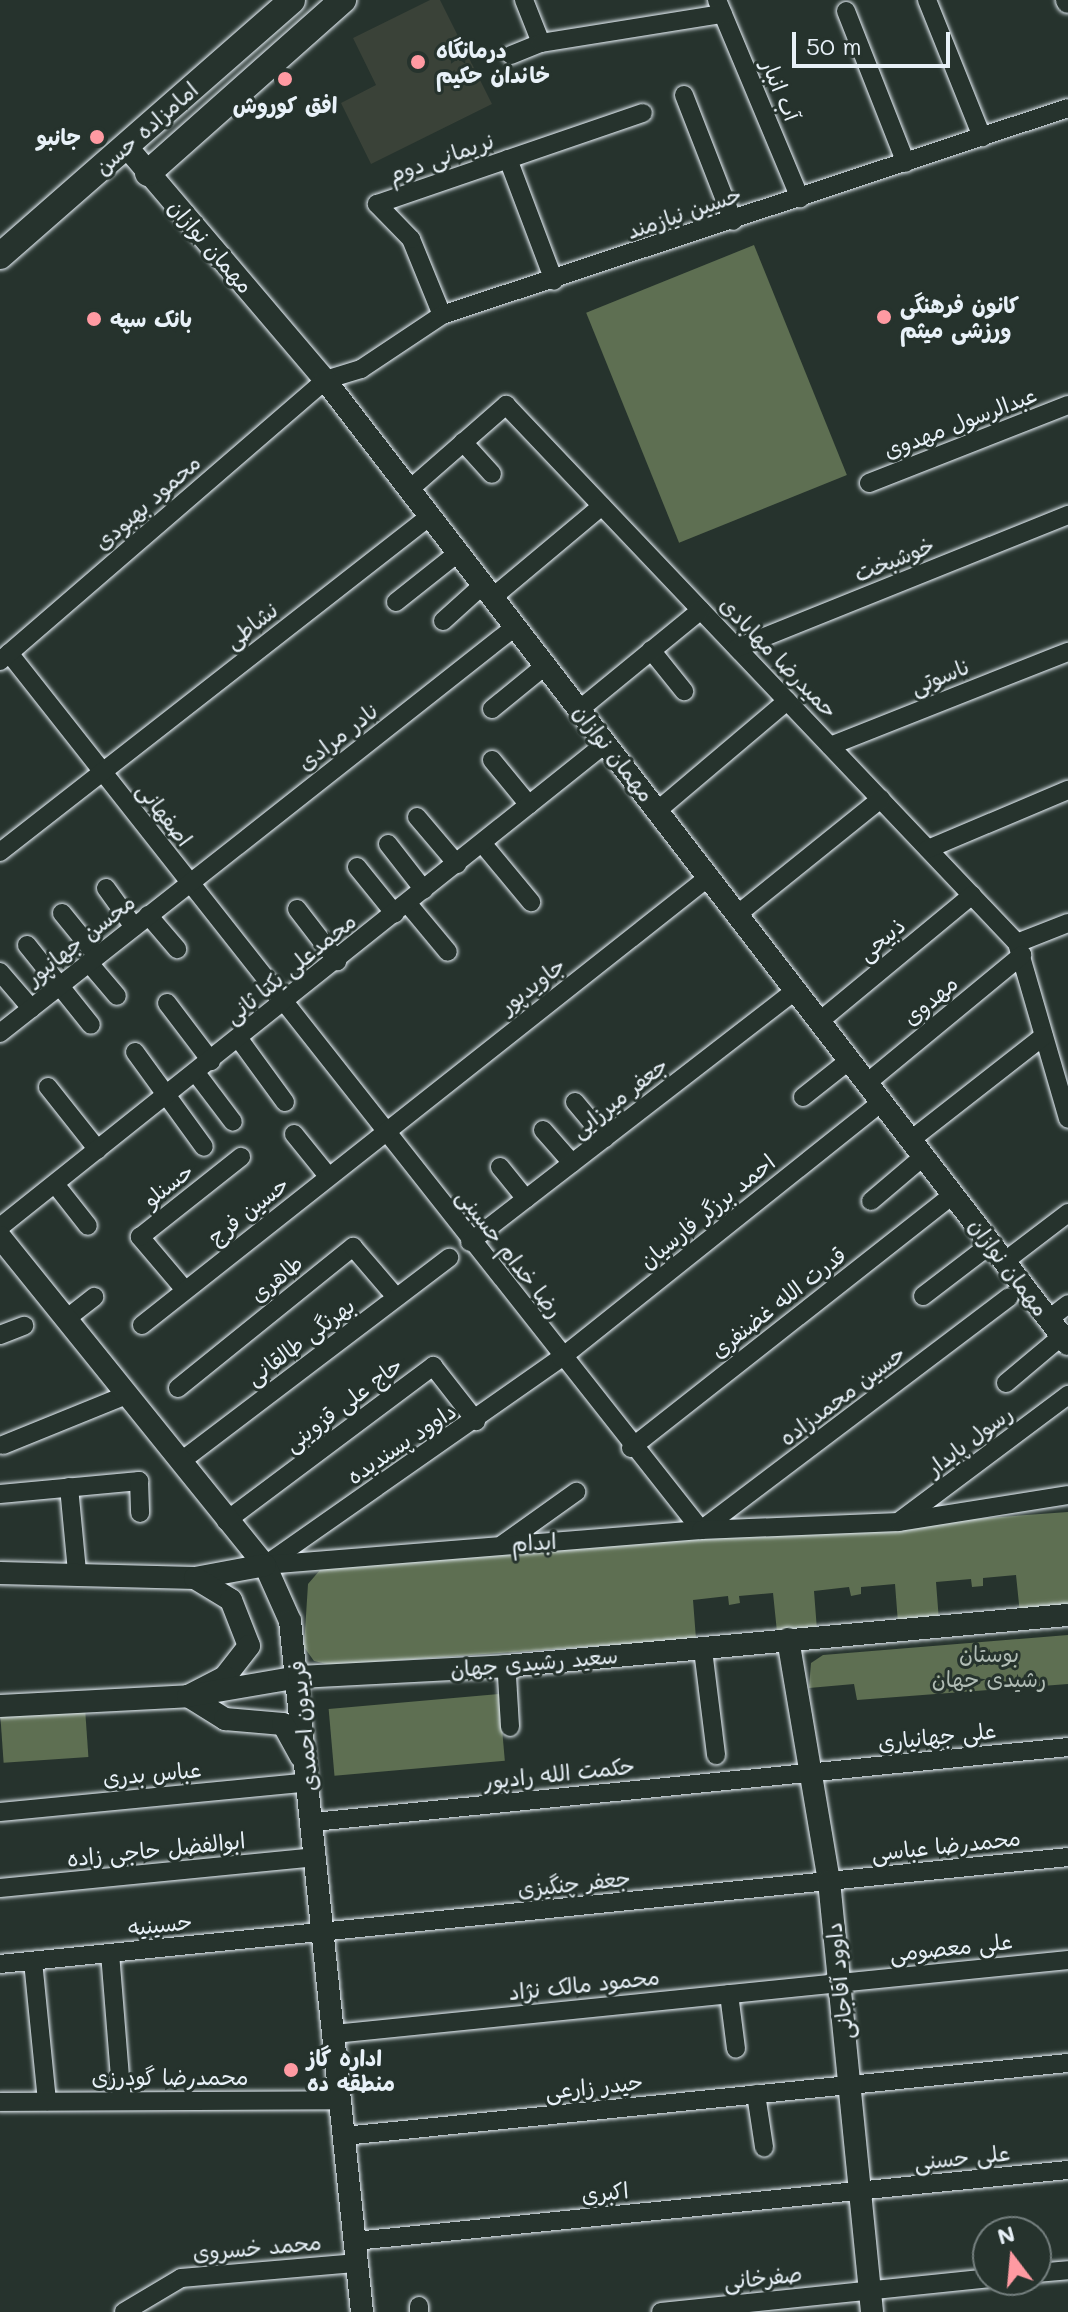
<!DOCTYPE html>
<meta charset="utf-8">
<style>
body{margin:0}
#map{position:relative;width:1068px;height:2312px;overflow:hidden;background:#26332d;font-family:Mali,"Playpen Sans Arabic",sans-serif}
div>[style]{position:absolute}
.built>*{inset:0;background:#3a4238}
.green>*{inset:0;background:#5e6f52;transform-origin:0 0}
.roads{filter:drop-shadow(0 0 2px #e8f1f8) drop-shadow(0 0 2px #e8f1f8)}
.minor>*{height:18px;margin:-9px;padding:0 9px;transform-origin:9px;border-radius:9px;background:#26332d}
.tertiary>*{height:22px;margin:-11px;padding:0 11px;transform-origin:11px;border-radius:11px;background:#26332d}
.secondary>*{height:26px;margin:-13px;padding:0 13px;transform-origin:13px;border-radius:13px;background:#26332d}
.dots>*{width:22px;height:22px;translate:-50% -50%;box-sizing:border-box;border:4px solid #26332d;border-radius:50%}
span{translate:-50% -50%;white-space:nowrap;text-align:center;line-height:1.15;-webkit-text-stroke:6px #26332d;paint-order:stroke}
.poi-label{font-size:22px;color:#e8f1f8;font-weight:700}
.left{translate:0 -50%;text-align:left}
.right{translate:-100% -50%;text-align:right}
.street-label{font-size:22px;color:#e8f1f8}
.park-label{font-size:22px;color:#b1bdb6}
.north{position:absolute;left:972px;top:2216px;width:80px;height:80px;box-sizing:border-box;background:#26332d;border:2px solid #747f7e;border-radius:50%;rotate:344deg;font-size:22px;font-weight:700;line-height:32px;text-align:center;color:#e8f1f8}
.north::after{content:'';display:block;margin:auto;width:28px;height:36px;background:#ff9aa2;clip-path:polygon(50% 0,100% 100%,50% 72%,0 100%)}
.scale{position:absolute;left:792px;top:32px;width:158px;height:36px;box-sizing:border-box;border:4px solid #e8f1f8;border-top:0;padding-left:10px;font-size:24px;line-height:28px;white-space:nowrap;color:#e8f1f8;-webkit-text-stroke:6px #26332d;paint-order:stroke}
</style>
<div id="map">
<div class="built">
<div style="clip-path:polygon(430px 0,440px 0,492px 104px,371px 164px,341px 103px,376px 85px,353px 38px)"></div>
</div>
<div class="green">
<div style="left:754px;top:245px;width:248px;height:181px;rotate:68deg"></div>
<div style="clip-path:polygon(1068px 1512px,1068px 1610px,1020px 1614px,1016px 1575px,983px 1578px,983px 1586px,972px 1587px,971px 1579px,936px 1582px,939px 1621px,898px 1623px,895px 1584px,861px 1587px,861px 1594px,851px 1596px,849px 1587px,814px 1591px,817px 1630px,777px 1632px,773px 1593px,739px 1596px,740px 1603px,729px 1605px,728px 1596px,693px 1600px,696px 1639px,331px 1665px,314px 1661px,304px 1647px,308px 1584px,320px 1570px,336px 1566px)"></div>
<div style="clip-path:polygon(1068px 1635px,1068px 1684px,857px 1700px,854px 1684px,809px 1688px,811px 1663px,823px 1655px)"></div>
<div style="left:499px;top:1694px;width:67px;height:171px;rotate:85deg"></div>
<div style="left:85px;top:1708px;width:49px;height:85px;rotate:86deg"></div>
</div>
<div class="roads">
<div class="minor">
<div style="left:524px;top:0;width:46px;rotate:68.4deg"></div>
<div style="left:717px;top:0;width:215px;rotate:67.3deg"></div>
<div style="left:927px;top:0;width:148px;rotate:68.1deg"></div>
<div style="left:846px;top:11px;width:163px;rotate:68.5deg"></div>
<div style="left:511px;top:55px;width:32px;rotate:-22deg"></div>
<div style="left:541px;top:43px;width:184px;rotate:-9.1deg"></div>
<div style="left:684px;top:95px;width:135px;rotate:68.7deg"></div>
<div style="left:508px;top:159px;width:130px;rotate:69.3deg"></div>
<div style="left:442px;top:315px;width:82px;rotate:-112.2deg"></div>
<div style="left:411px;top:239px;width:49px;rotate:-134.2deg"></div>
<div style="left:377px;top:204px;width:281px;rotate:-18.9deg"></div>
<div style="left:463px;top:442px;width:43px;rotate:47.8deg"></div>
<div style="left:869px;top:483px;width:214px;rotate:-21.4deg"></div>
<div style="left:410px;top:489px;width:128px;rotate:-41.2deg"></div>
<div style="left:506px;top:405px;width:742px;rotate:46.47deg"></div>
<div style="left:1017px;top:943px;width:183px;rotate:73.8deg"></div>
<div style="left:493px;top:597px;width:142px;rotate:-39.9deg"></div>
<div style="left:396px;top:602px;width:80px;rotate:-38.4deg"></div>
<div style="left:443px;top:621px;width:55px;rotate:-42.1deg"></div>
<div style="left:737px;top:648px;width:357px;rotate:-21.9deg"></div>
<div style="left:651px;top:650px;width:53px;rotate:51.2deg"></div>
<div style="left:9px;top:653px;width:1117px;rotate:51.72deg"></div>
<div style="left:701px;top:1530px;width:386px;rotate:-37.1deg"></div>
<div style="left:0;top:661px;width:430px;rotate:-40.8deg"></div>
<div style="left:325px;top:380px;width:38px;rotate:-17deg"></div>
<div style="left:361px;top:369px;width:97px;rotate:-33.7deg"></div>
<div style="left:442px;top:315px;width:659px;rotate:-18.3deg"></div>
<div style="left:492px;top:709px;width:70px;rotate:-39.2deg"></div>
<div style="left:580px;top:709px;width:156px;rotate:-39.3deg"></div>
<div style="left:830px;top:746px;width:256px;rotate:-21.6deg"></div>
<div style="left:492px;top:760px;width:58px;rotate:50.6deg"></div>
<div style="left:658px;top:810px;width:169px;rotate:-40.2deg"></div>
<div style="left:417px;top:817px;width:62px;rotate:49.6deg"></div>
<div style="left:482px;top:843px;width:77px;rotate:50.3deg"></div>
<div style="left:388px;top:844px;width:58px;rotate:52deg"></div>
<div style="left:928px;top:849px;width:152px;rotate:-22.9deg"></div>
<div style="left:0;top:852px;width:546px;rotate:-38deg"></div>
<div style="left:357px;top:867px;width:60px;rotate:51deg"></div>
<div style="left:106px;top:888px;width:48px;rotate:54.3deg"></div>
<div style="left:408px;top:904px;width:62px;rotate:50.2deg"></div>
<div style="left:297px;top:909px;width:66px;rotate:52.4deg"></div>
<div style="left:62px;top:913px;width:55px;rotate:50.9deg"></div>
<div style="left:739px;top:913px;width:182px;rotate:-38.8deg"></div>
<div style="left:148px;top:915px;width:45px;rotate:49.5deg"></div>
<div style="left:1017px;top:943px;width:55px;rotate:-21.4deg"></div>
<div style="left:27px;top:945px;width:102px;rotate:51.3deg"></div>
<div style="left:89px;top:963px;width:43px;rotate:49.7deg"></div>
<div style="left:0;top:972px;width:48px;rotate:49.3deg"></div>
<div style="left:167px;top:1003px;width:73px;rotate:52.8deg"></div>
<div style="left:821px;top:1020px;width:196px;rotate:-39.6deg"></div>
<div style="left:0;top:1033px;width:657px;rotate:-38.26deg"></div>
<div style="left:239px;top:1039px;width:78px;rotate:53.9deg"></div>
<div style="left:135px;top:1052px;width:117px;rotate:54deg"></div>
<div style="left:196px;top:1073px;width:61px;rotate:52.9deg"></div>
<div style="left:868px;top:1082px;width:200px;rotate:-39.5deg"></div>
<div style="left:48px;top:1087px;width:80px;rotate:51.6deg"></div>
<div style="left:803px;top:1097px;width:61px;rotate:-38.4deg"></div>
<div style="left:575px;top:1102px;width:47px;rotate:50.2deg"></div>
<div style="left:543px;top:1130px;width:44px;rotate:48.7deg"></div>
<div style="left:294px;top:1134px;width:54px;rotate:51deg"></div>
<div style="left:912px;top:1139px;width:167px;rotate:-38deg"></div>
<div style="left:500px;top:1167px;width:41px;rotate:50.9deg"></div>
<div style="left:55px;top:1184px;width:53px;rotate:51.8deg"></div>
<div style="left:871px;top:1201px;width:70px;rotate:-40.3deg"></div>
<div style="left:0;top:1227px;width:776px;rotate:-38.61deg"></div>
<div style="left:470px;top:1242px;width:413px;rotate:-37.7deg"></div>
<div style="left:1005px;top:1261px;width:79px;rotate:-37.3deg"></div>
<div style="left:185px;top:1290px;width:70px;rotate:-130.3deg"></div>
<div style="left:140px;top:1237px;width:129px;rotate:-38.4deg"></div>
<div style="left:923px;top:1296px;width:86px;rotate:-37.4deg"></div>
<div style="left:66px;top:1319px;width:36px;rotate:-38deg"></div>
<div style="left:1049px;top:1319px;width:24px;rotate:-38deg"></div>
<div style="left:142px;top:1325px;width:724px;rotate:-38.33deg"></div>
<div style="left:0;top:1335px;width:26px;rotate:-21deg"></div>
<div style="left:1006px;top:1383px;width:73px;rotate:-40deg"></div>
<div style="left:178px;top:1388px;width:225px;rotate:-38.9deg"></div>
<div style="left:353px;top:1247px;width:66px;rotate:49.3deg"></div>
<div style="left:3px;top:1445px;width:133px;rotate:-22.1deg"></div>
<div style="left:631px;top:1448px;width:411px;rotate:-38.2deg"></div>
<div style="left:180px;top:1462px;width:338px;rotate:-37.2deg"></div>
<div style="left:69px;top:1487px;width:84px;rotate:84.6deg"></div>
<div style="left:0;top:1494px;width:140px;rotate:-5.3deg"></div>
<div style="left:139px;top:1481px;width:32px;rotate:88deg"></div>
<div style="left:901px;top:1520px;width:209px;rotate:-36.8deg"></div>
<div style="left:226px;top:1521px;width:259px;rotate:-36.8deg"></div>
<div style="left:433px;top:1366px;width:70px;rotate:52deg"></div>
<div style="left:503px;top:1544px;width:90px;rotate:-35.5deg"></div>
<div style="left:268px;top:1563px;width:358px;rotate:-35deg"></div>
<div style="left:561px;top:1358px;width:412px;rotate:-38.6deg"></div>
<div style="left:265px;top:1565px;width:437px;rotate:-4.6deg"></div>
<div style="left:701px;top:1530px;width:198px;rotate:-2.3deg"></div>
<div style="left:899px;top:1522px;width:171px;rotate:-9.1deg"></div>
<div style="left:704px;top:1658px;width:98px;rotate:82.9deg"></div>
<div style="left:507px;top:1676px;width:51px;rotate:86.6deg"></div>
<div style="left:0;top:1812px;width:310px;rotate:-5.5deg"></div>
<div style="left:313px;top:1822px;width:759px;rotate:-5.67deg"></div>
<div style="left:0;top:1888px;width:318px;rotate:-5.6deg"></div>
<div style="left:110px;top:1953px;width:148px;rotate:85.4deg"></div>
<div style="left:33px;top:1961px;width:141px;rotate:84.3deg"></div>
<div style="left:0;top:1964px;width:1073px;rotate:-5.72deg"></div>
<div style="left:729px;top:1994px;width:55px;rotate:82.7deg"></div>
<div style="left:334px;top:2034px;width:738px;rotate:-5.76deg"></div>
<div style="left:756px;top:2094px;width:54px;rotate:81.4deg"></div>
<div style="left:0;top:2102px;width:340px;rotate:-0.3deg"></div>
<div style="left:344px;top:2136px;width:728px;rotate:-5.76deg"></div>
<div style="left:355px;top:2241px;width:717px;rotate:-5.69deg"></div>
<div style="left:1036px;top:2273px;width:32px;rotate:-5deg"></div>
<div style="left:419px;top:2306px;width:6px;rotate:90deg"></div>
<div style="left:124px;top:2312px;width:66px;rotate:-30.8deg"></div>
<div style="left:181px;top:2278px;width:177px;rotate:-4.9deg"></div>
<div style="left:661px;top:2312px;width:329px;rotate:-5.9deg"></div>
</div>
<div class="tertiary">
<div style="left:1067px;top:0;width:2px;rotate:63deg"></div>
<div style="left:126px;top:146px;width:307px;rotate:49.6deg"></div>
<div style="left:325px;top:380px;width:1217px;rotate:52.38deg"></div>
<div style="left:0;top:1237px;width:422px;rotate:51.1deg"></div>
<div style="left:265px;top:1565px;width:61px;rotate:65.9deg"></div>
<div style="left:290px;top:1621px;width:695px;rotate:84.05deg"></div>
<div style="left:0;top:1573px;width:195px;rotate:1.5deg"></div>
<div style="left:195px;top:1578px;width:71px;rotate:-10.5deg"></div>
<div style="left:195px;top:1578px;width:42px;rotate:31.4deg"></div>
<div style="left:231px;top:1600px;width:49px;rotate:68.6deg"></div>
<div style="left:249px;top:1646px;width:39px;rotate:128deg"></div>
<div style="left:225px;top:1677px;width:42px;rotate:152.8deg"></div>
<div style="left:188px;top:1696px;width:44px;rotate:31.9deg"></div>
<div style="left:225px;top:1719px;width:58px;rotate:4.9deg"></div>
<div style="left:283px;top:1724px;width:37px;rotate:61deg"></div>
<div style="left:788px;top:1639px;width:245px;rotate:80.4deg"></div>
<div style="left:829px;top:1881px;width:433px;rotate:84.3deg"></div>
<div style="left:0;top:1706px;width:188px;rotate:-3deg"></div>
<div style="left:188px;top:1696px;width:113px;rotate:-9.7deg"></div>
<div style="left:299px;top:1677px;width:207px;rotate:-3deg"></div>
<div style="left:506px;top:1666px;width:564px;rotate:-5.19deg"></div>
</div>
<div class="secondary">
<div style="left:148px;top:173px;width:261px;rotate:-41.6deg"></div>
<div style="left:0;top:256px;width:388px;rotate:-41.2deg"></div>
</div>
</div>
<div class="dots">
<div style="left:418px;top:62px;background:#ff9aa2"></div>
<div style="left:285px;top:79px;background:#ff9aa2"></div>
<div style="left:97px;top:137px;background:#ff9aa2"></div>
<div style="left:884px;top:317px;background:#ff9aa2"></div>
<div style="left:94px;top:319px;background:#ff9aa2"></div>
<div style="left:291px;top:2070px;background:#ff9aa2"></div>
</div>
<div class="poi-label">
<span class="left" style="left:436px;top:62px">درمانگاه<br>خاندان حکیم</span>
<span style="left:285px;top:105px">افق کوروش</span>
<span class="right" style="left:81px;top:137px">جانبو</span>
<span class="left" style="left:900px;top:317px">کانون فرهنگی<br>ورزشی میثم</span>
<span class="left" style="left:110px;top:319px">بانک سپه</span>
<span class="left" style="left:307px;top:2070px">اداره گاز<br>منطقه ده</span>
</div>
<div class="street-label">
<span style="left:781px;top:90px;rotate:67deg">آب انبار</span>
<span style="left:146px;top:128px;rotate:-41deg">امامزاده حسن</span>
<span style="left:441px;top:157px;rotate:-19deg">نریمانی دوم</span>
<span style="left:684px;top:212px;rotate:-19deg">حسین نیازمند</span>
<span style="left:211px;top:246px;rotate:49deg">مهمان نوازان</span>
<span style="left:960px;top:422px;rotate:-21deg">عبدالرسول مهدوی</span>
<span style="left:147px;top:502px;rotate:-41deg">محمود بهبودی</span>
<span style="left:894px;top:559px;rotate:-22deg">خوشبخت</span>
<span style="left:251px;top:625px;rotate:-38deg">نشاطی</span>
<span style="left:779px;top:657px;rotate:46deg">حمیدرضا مهابادی</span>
<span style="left:940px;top:676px;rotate:-22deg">ناسوتی</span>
<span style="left:338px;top:736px;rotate:-38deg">نادر مرادی</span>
<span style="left:614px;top:753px;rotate:52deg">مهمان نوازان</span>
<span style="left:165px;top:814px;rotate:52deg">اصفهانی</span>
<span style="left:80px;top:939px;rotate:-38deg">محسن جهانپور</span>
<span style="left:881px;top:939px;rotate:-40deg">ذبیحی</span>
<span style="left:290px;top:968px;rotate:-39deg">محمدعلی یکتا ثانی</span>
<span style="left:532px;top:985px;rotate:-38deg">جاویدپور</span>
<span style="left:930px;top:1000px;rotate:-40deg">مهدوی</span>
<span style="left:619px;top:1097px;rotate:-38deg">جعفر میرزایی</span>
<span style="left:167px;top:1185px;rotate:-38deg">حسنلو</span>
<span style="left:248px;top:1210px;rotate:-38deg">حسین فرج</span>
<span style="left:707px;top:1211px;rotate:-39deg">احمد برزگر فارسیان</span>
<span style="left:510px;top:1253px;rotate:52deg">رضا خدام حسینی</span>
<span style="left:1009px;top:1267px;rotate:53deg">مهمان نوازان</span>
<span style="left:276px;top:1278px;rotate:-39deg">طاهری</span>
<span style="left:778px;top:1302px;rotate:-38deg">قدرت الله غضنفری</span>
<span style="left:300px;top:1341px;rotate:-37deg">بهرنگی طالقانی</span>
<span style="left:842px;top:1395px;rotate:-37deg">حسین محمدزاده</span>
<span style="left:343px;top:1404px;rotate:-37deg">حاج علی قزوینی</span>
<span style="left:969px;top:1440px;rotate:-37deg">رسول پایدار</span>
<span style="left:401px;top:1443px;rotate:-34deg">داوود پسندیده</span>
<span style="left:534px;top:1542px;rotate:-4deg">ابدام</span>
<span style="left:534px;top:1662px;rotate:-5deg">سعید رشیدی جهان</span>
<span style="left:303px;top:1726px;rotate:-96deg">فریدون احمدی</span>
<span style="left:937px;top:1736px;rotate:-6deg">علی جهانیاری</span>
<span style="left:152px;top:1773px;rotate:-5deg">عباس بدری</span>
<span style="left:559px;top:1773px;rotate:-6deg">حکمت الله رادپور</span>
<span style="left:946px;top:1845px;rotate:-6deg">محمدرضا عباسی</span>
<span style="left:156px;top:1849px;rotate:-6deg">ابوالفضل حاجی زاده</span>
<span style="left:574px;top:1883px;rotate:-6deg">جعفر چنگیزی</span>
<span style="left:160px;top:1924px;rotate:-6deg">حسینیه</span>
<span style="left:951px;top:1947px;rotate:-6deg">علی معصومی</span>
<span style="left:839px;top:1981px;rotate:-96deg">داوود آقاجانی</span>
<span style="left:584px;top:1984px;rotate:-6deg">محمود مالک نژاد</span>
<span style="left:170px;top:2077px">محمدرضا گودرزی</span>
<span style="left:594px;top:2086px;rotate:-6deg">حیدر زارعی</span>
<span style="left:962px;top:2157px;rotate:-6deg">علی حسنی</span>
<span style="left:605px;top:2192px;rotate:-6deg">اکبری</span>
<span style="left:257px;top:2247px;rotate:-5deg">محمد خسروی</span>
<span style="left:763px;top:2277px;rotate:-6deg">صفرخانی</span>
</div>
<div class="park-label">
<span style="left:989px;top:1666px">بوستان<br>رشیدی جهان</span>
</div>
<div class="north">N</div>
<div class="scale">50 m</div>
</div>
